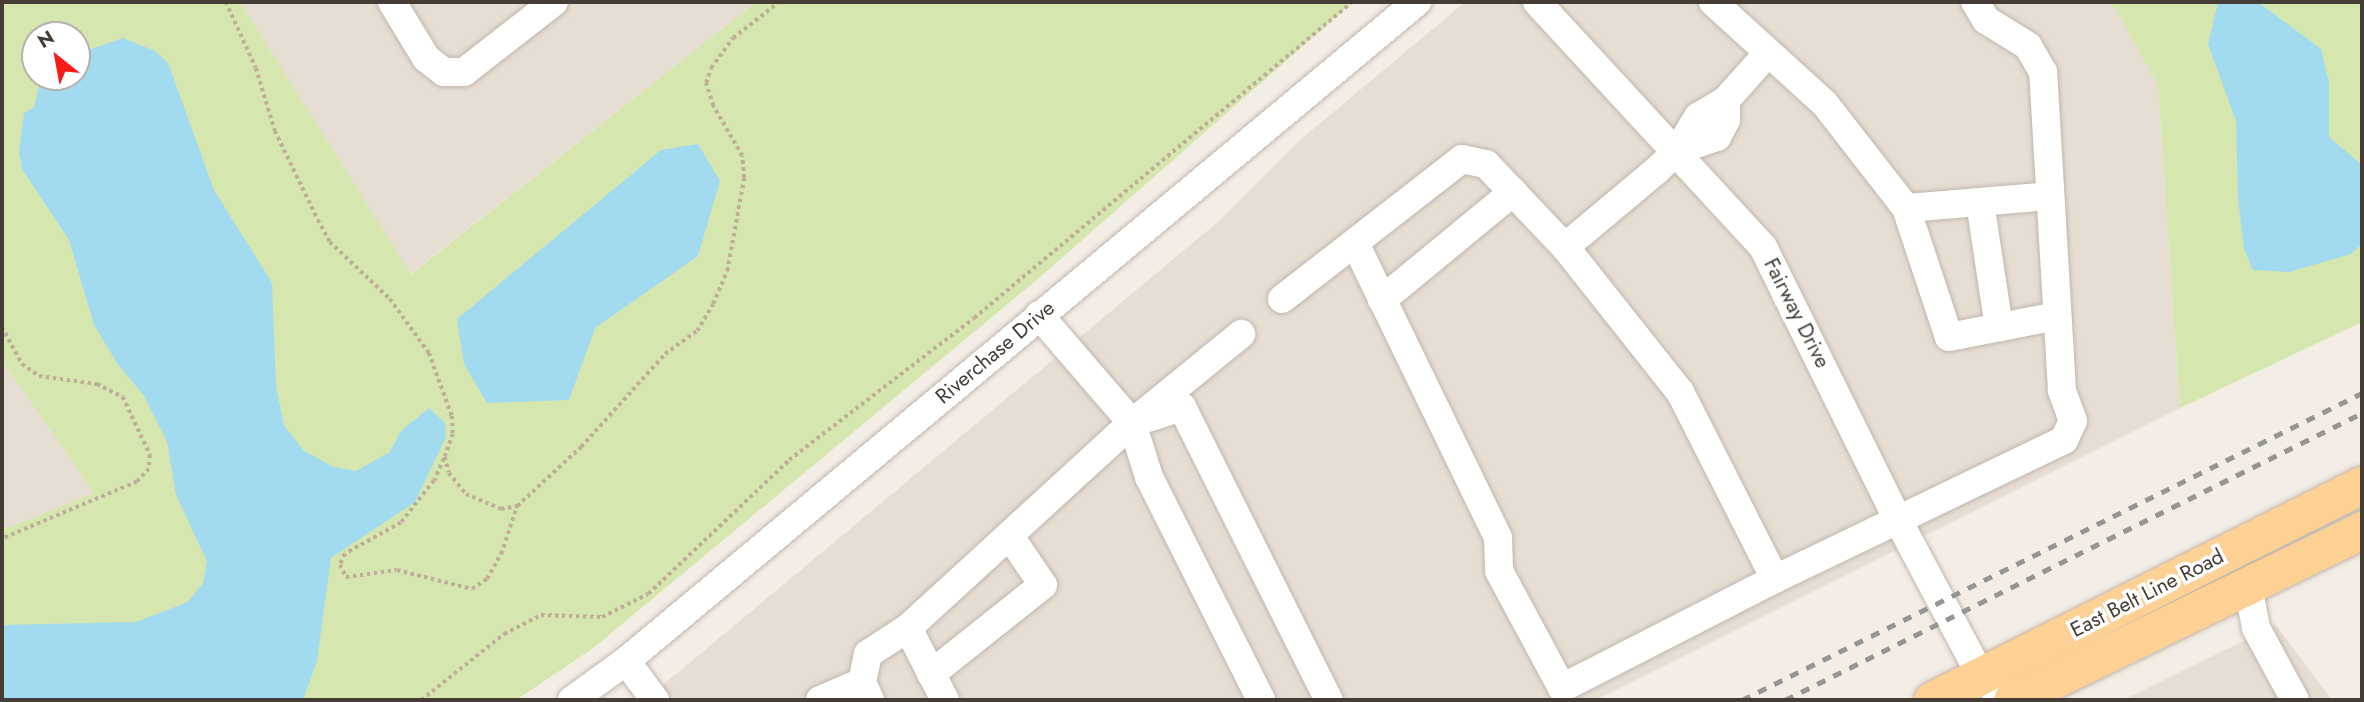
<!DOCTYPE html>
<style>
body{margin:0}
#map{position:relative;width:2364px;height:702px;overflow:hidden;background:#f3ede5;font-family:Jost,sans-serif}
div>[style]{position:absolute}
.residential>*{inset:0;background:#e6ded3}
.green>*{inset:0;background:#d5e7ae}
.water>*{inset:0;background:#a2daef}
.path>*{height:3.5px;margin-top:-1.75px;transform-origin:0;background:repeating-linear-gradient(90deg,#bfad99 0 3.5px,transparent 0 7px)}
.roads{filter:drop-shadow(0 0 2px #c1b6ab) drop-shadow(0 0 2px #c1b6ab)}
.minor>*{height:28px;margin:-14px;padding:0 14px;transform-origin:14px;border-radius:14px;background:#fff}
.major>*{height:37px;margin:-18.5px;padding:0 18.5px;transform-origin:18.5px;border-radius:18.5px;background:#fdd094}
.rail>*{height:5px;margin-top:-2.5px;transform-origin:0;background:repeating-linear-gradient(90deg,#959595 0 9px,transparent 0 18px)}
span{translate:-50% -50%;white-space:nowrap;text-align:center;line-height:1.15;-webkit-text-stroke:7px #fff;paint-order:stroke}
.street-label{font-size:21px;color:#453c35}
.frame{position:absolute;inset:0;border:4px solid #453c35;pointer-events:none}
.north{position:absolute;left:21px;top:21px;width:70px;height:70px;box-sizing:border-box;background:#fff;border:2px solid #b5b1ae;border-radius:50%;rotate:329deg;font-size:19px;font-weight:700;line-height:28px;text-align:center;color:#453c35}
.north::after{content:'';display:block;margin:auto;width:24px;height:32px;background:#f71a17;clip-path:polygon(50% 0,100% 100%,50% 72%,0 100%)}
</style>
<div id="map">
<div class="residential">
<div style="clip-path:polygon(240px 2px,756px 2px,410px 274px)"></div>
<div style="clip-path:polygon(1465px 2px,2111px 2px,2158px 84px,2180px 408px,1596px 700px,645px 700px,1219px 221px,1299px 141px)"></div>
<div style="clip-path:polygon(2px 361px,94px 493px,2px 530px)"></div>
<div style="clip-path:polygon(2276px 625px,2332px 700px,2123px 700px)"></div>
</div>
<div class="green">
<div style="clip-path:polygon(evenodd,2px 2px,240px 2px,411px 274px,756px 2px,1353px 2px,1039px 278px,592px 649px,516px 700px,2px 700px,2px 530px,94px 493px,2px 361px,2px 2px,35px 35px,77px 35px,77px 77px,35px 77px,35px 35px)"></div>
<div style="clip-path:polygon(2111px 2px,2362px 2px,2362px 322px,2180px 408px,2158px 85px)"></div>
</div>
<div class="water">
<div style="clip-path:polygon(2218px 2px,2258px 2px,2321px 49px,2329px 83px,2329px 137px,2362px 165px,2362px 244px,2351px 254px,2289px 272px,2253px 270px,2244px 249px,2238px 199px,2236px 121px,2208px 44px)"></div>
<div style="clip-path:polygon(123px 38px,155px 51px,168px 63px,214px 190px,272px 283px,276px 387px,284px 425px,304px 451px,334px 467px,356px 471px,390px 452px,401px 431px,429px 408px,445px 423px,446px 437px,415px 502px,331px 558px,317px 661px,303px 700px,2px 700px,2px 625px,136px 622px,188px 602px,203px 583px,207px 561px,176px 495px,167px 441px,144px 396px,117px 363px,94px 325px,69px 240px,22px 169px,19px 152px,24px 113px,34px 107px,40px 83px,47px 77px,77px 77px,77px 54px)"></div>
<div style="clip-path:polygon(698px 144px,720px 181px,698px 256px,595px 328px,569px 400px,487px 403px,464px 364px,457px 319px,661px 150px)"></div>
</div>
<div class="path">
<div style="left:226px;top:2px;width:72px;rotate:65.6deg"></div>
<div style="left:256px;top:68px;width:66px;rotate:73.2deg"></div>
<div style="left:275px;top:131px;width:99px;rotate:64.2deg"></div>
<div style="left:318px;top:220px;width:25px;rotate:61deg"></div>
<div style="left:330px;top:242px;width:83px;rotate:43.5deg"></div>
<div style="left:390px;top:299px;width:67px;rotate:54.2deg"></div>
<div style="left:429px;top:353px;width:67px;rotate:69.9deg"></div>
<div style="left:452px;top:416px;width:18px;rotate:87deg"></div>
<div style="left:453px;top:434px;width:24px;rotate:109deg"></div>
<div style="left:445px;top:457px;width:16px;rotate:76deg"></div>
<div style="left:449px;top:473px;width:27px;rotate:51deg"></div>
<div style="left:466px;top:494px;width:38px;rotate:23deg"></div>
<div style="left:501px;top:509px;width:16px;rotate:-11deg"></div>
<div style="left:517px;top:506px;width:87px;rotate:-42.7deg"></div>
<div style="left:581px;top:447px;width:125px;rotate:-47.9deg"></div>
<div style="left:665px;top:354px;width:39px;rotate:-36deg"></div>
<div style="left:697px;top:331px;width:31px;rotate:-59deg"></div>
<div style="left:713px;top:304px;width:36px;rotate:-67deg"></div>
<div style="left:727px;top:271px;width:95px;rotate:-79.6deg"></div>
<div style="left:744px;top:178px;width:22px;rotate:-95deg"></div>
<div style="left:742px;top:156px;width:58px;rotate:-120.1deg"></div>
<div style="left:713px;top:106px;width:24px;rotate:-107deg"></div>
<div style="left:706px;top:83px;width:16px;rotate:-72deg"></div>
<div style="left:711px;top:68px;width:37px;rotate:-54deg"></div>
<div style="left:733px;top:38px;width:58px;rotate:-38deg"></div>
<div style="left:2px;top:327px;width:42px;rotate:61.6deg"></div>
<div style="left:22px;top:364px;width:21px;rotate:35deg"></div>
<div style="left:39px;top:376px;width:59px;rotate:7.9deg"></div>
<div style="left:97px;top:384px;width:29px;rotate:27deg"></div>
<div style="left:123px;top:397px;width:64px;rotate:65deg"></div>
<div style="left:150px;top:455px;width:14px;rotate:94deg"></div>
<div style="left:149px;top:469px;width:18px;rotate:133deg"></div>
<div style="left:137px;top:482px;width:147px;rotate:157.1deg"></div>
<div style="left:444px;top:459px;width:24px;rotate:114deg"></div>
<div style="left:434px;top:481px;width:53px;rotate:128.2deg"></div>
<div style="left:401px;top:523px;width:64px;rotate:151deg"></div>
<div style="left:345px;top:554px;width:12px;rotate:114deg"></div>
<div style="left:340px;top:565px;width:13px;rotate:63deg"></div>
<div style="left:346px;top:577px;width:51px;rotate:-7.8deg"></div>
<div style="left:397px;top:570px;width:77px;rotate:14.2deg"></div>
<div style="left:472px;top:589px;width:18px;rotate:-34deg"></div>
<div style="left:487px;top:579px;width:29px;rotate:-61deg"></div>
<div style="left:501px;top:554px;width:51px;rotate:-71.6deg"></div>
<div style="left:421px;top:700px;width:106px;rotate:-38.5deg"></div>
<div style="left:504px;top:634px;width:42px;rotate:-27.2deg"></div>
<div style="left:541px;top:615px;width:61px;rotate:1.9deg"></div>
<div style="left:602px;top:617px;width:51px;rotate:-26.6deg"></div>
<div style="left:648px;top:594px;width:195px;rotate:-43.5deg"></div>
<div style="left:789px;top:460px;width:233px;rotate:-37.5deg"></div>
<div style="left:974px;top:318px;width:493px;rotate:-39.9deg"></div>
</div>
<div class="roads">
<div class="minor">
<div style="left:392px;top:2px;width:66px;rotate:58.7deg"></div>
<div style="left:426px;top:58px;width:23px;rotate:38deg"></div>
<div style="left:444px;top:72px;width:20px"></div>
<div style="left:464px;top:72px;width:114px;rotate:-37.9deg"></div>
<div style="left:1537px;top:2px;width:333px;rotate:47.3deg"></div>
<div style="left:1763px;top:247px;width:305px;rotate:63.7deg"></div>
<div style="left:1898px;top:520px;width:177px;rotate:62deg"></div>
<div style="left:1981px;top:676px;width:18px;rotate:45deg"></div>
<div style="left:1713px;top:2px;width:151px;rotate:42.3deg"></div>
<div style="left:1825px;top:104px;width:132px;rotate:52.1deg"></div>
<div style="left:1678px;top:150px;width:41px;rotate:-18.4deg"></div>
<div style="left:1717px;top:137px;width:19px;rotate:-62deg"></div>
<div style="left:1726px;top:120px;width:20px;rotate:-90deg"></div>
<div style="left:2050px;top:196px;width:144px;rotate:175.2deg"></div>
<div style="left:1906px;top:208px;width:136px;rotate:71.6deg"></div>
<div style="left:1949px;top:337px;width:110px;rotate:-11deg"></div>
<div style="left:1980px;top:202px;width:127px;rotate:81.4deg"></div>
<div style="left:1355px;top:243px;width:328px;rotate:64.1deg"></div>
<div style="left:1498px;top:538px;width:33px;rotate:88deg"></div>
<div style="left:1499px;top:571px;width:133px;rotate:61.7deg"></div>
<div style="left:1562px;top:688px;width:239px;rotate:-27.1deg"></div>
<div style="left:1775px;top:579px;width:210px;rotate:-116.9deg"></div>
<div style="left:1680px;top:392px;width:185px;rotate:-128.4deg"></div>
<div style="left:1282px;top:299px;width:228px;rotate:-37.9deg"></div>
<div style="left:1462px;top:159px;width:25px;rotate:12deg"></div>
<div style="left:1486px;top:164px;width:115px;rotate:46.4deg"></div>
<div style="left:1565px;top:247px;width:120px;rotate:-39.9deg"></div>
<div style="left:1657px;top:170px;width:29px;rotate:-44deg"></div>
<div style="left:1678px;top:150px;width:39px;rotate:-59deg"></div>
<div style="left:1698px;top:117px;width:33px;rotate:-31deg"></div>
<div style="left:1726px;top:100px;width:62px;rotate:-48.3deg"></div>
<div style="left:1382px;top:300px;width:170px;rotate:-39.5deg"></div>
<div style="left:1039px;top:315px;width:143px;rotate:49.3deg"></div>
<div style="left:1132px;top:423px;width:57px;rotate:72.5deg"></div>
<div style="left:1149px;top:477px;width:250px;rotate:63.3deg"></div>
<div style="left:1148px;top:418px;width:36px;rotate:-18deg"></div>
<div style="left:1182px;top:407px;width:328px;rotate:63.4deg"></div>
<div style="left:1775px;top:579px;width:321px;rotate:-25.7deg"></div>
<div style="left:2064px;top:440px;width:21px;rotate:-65deg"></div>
<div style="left:2073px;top:421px;width:33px;rotate:-110deg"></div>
<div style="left:2062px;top:390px;width:319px;rotate:-93.4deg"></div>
<div style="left:2043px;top:72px;width:30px;rotate:-120deg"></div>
<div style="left:2028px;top:46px;width:49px;rotate:-148.2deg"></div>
<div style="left:1986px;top:20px;width:21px;rotate:-121deg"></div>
<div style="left:2248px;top:586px;width:43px;rotate:79.2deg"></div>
<div style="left:2256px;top:628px;width:82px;rotate:61.6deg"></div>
<div style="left:908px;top:628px;width:304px;rotate:-42.5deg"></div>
<div style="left:1132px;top:423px;width:141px;rotate:-39.2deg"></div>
<div style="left:626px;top:661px;width:49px;rotate:53.4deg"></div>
<div style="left:931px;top:674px;width:143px;rotate:-38.5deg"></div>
<div style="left:1043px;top:585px;width:60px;rotate:-124.2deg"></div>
<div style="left:862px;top:682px;width:29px;rotate:-78deg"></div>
<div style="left:868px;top:654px;width:48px;rotate:-33deg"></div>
<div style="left:908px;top:628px;width:81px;rotate:62.8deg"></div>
<div style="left:572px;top:700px;width:67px;rotate:-35.8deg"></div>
<div style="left:626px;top:661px;width:1030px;rotate:-39.8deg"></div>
<div style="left:820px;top:700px;width:46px;rotate:-23.2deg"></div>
<div style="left:862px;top:682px;width:20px;rotate:66deg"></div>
</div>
<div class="major">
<div style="left:1932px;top:700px;width:481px;rotate:-26.6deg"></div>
<div style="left:2012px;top:700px;width:389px;rotate:-25.9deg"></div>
</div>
</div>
<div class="rail">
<div style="left:1742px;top:700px;width:692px;rotate:-26.34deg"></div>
<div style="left:1785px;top:700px;width:644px;rotate:-26.45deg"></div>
</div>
<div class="street-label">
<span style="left:1797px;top:313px;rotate:63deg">Fairway Drive</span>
<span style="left:995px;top:352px;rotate:-40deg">Riverchase Drive</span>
<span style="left:2147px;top:593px;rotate:-27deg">East Belt Line Road</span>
</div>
<div class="frame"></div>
<div class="north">N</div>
</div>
